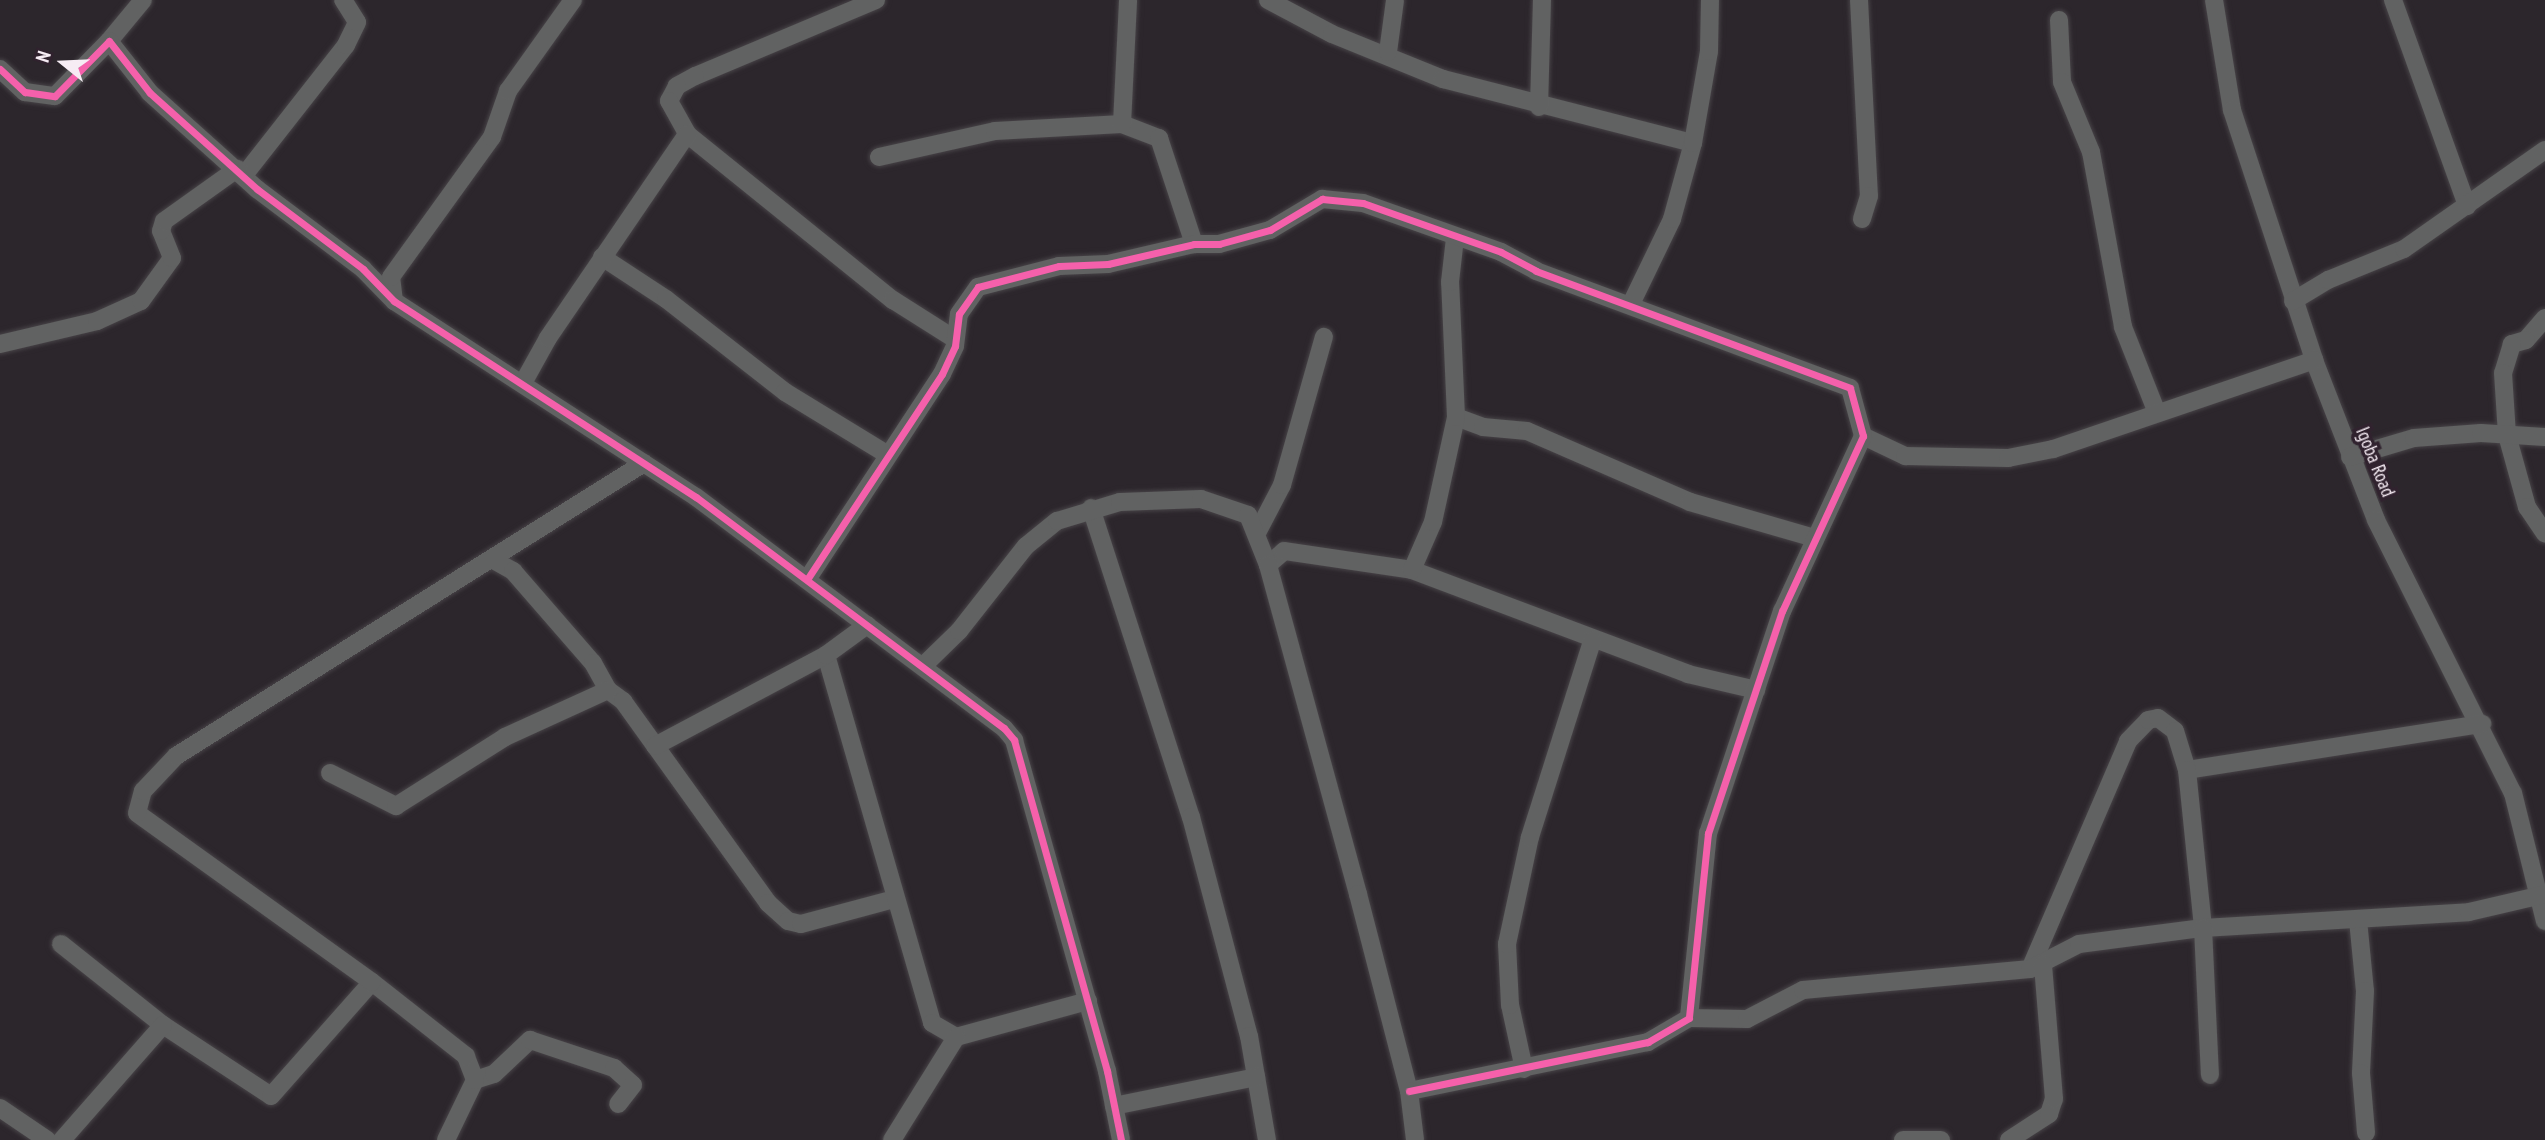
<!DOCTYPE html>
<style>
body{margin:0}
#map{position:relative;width:2545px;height:1140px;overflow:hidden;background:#2c262c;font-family:"PT Sans Narrow",sans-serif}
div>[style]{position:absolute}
.roads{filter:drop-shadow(0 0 2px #474347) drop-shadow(0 0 2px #474347)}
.minor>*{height:18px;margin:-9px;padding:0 9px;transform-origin:9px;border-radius:9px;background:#616262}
.cycleway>*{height:7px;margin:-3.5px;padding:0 3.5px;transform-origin:3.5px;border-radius:3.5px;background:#f560ab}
span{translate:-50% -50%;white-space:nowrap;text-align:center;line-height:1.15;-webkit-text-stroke:7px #30222e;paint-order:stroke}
.street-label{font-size:19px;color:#f6ecf4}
.north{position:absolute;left:28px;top:28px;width:70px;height:70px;-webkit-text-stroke:5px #30222e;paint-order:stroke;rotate:288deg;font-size:19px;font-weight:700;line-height:28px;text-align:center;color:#f6ecf4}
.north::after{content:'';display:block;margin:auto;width:24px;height:32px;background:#f6ecf4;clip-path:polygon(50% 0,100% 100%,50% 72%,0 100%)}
</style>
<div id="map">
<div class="roads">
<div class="minor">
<div style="left:876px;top:0;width:196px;rotate:157.2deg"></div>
<div style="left:695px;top:76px;width:21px;rotate:151deg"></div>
<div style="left:677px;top:86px;width:17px;rotate:118deg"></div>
<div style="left:669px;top:101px;width:38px;rotate:61deg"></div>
<div style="left:687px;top:134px;width:265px;rotate:38.9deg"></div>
<div style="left:893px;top:300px;width:71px;rotate:32.3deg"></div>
<div style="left:1268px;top:0;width:72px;rotate:28deg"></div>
<div style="left:1332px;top:34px;width:120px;rotate:22.1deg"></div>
<div style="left:1443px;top:79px;width:258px;rotate:14.4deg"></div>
<div style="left:1859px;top:0;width:196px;rotate:87.1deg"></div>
<div style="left:1869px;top:196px;width:24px;rotate:107deg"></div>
<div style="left:2214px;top:0;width:111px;rotate:80.7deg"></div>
<div style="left:2232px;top:110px;width:263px;rotate:71.8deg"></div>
<div style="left:2314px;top:360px;width:172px;rotate:68.8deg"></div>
<div style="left:2376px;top:520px;width:305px;rotate:63.4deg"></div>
<div style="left:2513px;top:793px;width:132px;rotate:76deg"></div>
<div style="left:2393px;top:0;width:219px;rotate:70.2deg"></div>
<div style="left:2059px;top:20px;width:62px;rotate:87.2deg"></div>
<div style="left:2062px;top:82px;width:76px;rotate:67.5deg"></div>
<div style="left:2091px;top:152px;width:178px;rotate:79.6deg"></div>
<div style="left:2123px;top:327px;width:92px;rotate:68.4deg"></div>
<div style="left:109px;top:41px;width:53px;rotate:-50.3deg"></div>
<div style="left:1388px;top:52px;width:52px;rotate:-82.3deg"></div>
<div style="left:0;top:69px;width:34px;rotate:43deg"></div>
<div style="left:25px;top:92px;width:30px;rotate:8deg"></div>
<div style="left:55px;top:96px;width:77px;rotate:-45.5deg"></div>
<div style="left:109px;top:41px;width:66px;rotate:51.7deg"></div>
<div style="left:150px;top:93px;width:144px;rotate:41.9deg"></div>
<div style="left:257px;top:189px;width:133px;rotate:37deg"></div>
<div style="left:363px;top:269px;width:45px;rotate:45.9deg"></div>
<div style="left:394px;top:301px;width:360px;rotate:33deg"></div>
<div style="left:696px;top:497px;width:385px;rotate:36.9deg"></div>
<div style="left:1004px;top:728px;width:16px;rotate:50deg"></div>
<div style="left:1014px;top:740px;width:344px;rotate:74.3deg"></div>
<div style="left:1107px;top:1071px;width:70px;rotate:78.5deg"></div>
<div style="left:1539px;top:107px;width:107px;rotate:-88.4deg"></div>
<div style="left:1122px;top:124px;width:40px;rotate:21deg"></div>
<div style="left:1159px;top:138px;width:112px;rotate:71.7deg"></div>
<div style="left:879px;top:157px;width:119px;rotate:-12.6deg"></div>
<div style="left:995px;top:131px;width:127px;rotate:-3.2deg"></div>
<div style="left:1122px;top:124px;width:124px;rotate:-87.2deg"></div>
<div style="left:245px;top:174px;width:164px;rotate:-51.9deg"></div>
<div style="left:346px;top:45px;width:25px;rotate:-64deg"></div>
<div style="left:357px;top:22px;width:26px;rotate:-122deg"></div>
<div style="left:602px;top:257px;width:77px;rotate:33.3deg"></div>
<div style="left:666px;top:299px;width:151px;rotate:38deg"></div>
<div style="left:785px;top:392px;width:117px;rotate:31.4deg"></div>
<div style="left:394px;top:301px;width:24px;rotate:-97deg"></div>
<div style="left:391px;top:277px;width:173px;rotate:-54.2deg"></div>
<div style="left:492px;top:137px;width:49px;rotate:-70.8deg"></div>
<div style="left:508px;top:91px;width:112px;rotate:-54.5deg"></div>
<div style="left:2293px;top:301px;width:41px;rotate:-31deg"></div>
<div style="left:2328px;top:280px;width:82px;rotate:-22.2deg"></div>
<div style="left:2404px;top:249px;width:172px;rotate:-35.1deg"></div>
<div style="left:1631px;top:304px;width:94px;rotate:-64.2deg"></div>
<div style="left:1672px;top:219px;width:79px;rotate:-74.6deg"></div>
<div style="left:1693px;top:143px;width:93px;rotate:-80.1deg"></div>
<div style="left:1709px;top:51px;width:51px;rotate:-88.9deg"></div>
<div style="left:2545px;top:318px;width:29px;rotate:131deg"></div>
<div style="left:2526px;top:340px;width:15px;rotate:164deg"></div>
<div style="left:2512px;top:344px;width:30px;rotate:107deg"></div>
<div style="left:2503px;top:373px;width:62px;rotate:86.3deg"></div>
<div style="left:2507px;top:435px;width:75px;rotate:74.5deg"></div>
<div style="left:2527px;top:507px;width:32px;rotate:56deg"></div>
<div style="left:0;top:344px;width:100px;rotate:-13.3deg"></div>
<div style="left:97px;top:321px;width:48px;rotate:-24.4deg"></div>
<div style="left:141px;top:301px;width:53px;rotate:-54.2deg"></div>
<div style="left:172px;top:258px;width:29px;rotate:-112deg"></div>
<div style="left:161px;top:231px;width:10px;rotate:-73deg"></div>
<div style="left:164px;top:221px;width:90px;rotate:-35.5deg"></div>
<div style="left:523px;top:383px;width:51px;rotate:-60.9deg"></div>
<div style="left:548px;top:338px;width:247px;rotate:-55.7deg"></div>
<div style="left:1456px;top:417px;width:29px;rotate:20deg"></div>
<div style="left:1483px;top:427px;width:44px;rotate:5.2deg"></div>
<div style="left:1527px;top:431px;width:178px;rotate:23.5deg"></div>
<div style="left:1690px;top:502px;width:130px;rotate:16.1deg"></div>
<div style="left:1863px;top:436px;width:47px;rotate:25.5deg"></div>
<div style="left:1905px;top:456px;width:103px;rotate:1.1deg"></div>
<div style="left:2008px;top:458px;width:46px;rotate:-11.3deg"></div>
<div style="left:2053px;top:449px;width:276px;rotate:-18.8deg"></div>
<div style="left:2350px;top:457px;width:67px;rotate:-16.5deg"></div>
<div style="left:2414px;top:438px;width:67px;rotate:-4.3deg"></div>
<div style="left:2481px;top:433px;width:64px;rotate:3.6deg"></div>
<div style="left:1091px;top:508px;width:325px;rotate:72.1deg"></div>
<div style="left:1191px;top:817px;width:227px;rotate:75.2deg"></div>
<div style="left:1249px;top:1036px;width:106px;rotate:80.2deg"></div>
<div style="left:1258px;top:531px;width:52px;rotate:-62.4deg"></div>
<div style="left:1282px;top:485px;width:154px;rotate:-74.2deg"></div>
<div style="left:495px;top:561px;width:21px;rotate:29deg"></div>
<div style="left:513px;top:571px;width:122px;rotate:49deg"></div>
<div style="left:593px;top:663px;width:31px;rotate:61deg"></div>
<div style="left:608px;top:690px;width:19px;rotate:36deg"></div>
<div style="left:623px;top:701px;width:249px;rotate:54.3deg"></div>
<div style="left:768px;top:903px;width:27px;rotate:42deg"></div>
<div style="left:788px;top:921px;width:13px;rotate:13deg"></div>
<div style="left:801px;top:924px;width:96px;rotate:-15deg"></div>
<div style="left:1268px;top:565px;width:21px;rotate:-41deg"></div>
<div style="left:1284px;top:551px;width:129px;rotate:8.4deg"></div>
<div style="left:1412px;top:570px;width:295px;rotate:20.6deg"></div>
<div style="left:1688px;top:674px;width:70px;rotate:13.2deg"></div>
<div style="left:1412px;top:570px;width:52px;rotate:-66.4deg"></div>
<div style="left:1433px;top:522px;width:107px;rotate:-77.6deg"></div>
<div style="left:1456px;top:417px;width:135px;rotate:-92.5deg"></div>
<div style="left:1450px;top:282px;width:44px;rotate:-83.5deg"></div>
<div style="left:808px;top:578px;width:244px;rotate:-56.7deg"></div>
<div style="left:942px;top:374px;width:31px;rotate:-65deg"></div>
<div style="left:955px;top:346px;width:32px;rotate:-83deg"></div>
<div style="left:959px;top:314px;width:33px;rotate:-55deg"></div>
<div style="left:978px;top:287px;width:84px;rotate:-14.5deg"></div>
<div style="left:1059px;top:266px;width:49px;rotate:-2.3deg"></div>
<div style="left:1108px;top:264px;width:88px;rotate:-13.1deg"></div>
<div style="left:1194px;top:244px;width:25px"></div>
<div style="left:1219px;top:244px;width:53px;rotate:-15.4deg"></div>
<div style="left:1270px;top:230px;width:61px;rotate:-30.8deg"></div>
<div style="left:1322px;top:199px;width:41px;rotate:5.6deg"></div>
<div style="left:1363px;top:203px;width:146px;rotate:19.5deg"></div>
<div style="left:1501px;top:252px;width:40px;rotate:28deg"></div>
<div style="left:1536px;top:271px;width:335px;rotate:20.4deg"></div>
<div style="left:1850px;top:388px;width:50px;rotate:74.8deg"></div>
<div style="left:1863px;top:436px;width:193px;rotate:114.8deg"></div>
<div style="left:1782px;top:611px;width:234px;rotate:108.4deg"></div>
<div style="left:1708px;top:833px;width:186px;rotate:95.9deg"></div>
<div style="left:1689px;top:1018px;width:48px;rotate:149.7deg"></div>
<div style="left:1648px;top:1042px;width:244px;rotate:168.4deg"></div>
<div style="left:826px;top:655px;width:383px;rotate:73.9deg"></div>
<div style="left:932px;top:1023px;width:28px;rotate:30deg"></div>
<div style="left:956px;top:1037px;width:137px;rotate:-15.3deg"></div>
<div style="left:923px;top:666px;width:50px;rotate:-44.2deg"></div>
<div style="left:959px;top:631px;width:108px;rotate:-51.8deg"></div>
<div style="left:1026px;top:546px;width:40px;rotate:-39deg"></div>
<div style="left:1057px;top:521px;width:66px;rotate:-16.8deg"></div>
<div style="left:1120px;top:502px;width:81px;rotate:-2.1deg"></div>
<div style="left:1201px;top:499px;width:50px;rotate:18.8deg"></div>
<div style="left:1248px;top:515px;width:54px;rotate:68.2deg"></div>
<div style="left:1268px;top:565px;width:341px;rotate:74.7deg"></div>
<div style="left:1358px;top:894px;width:203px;rotate:75.5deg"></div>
<div style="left:1409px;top:1091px;width:49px;rotate:83deg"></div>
<div style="left:655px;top:746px;width:194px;rotate:-28deg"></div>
<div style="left:826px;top:655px;width:51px;rotate:-36.2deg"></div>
<div style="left:2187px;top:770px;width:299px;rotate:-8.9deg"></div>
<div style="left:330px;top:773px;width:74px;rotate:26.6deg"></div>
<div style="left:396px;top:806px;width:129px;rotate:-32.3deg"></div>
<div style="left:505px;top:737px;width:113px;rotate:-24.5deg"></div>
<div style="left:2358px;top:920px;width:71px;rotate:84.4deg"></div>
<div style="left:2365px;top:991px;width:82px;rotate:92.8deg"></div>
<div style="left:2361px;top:1073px;width:60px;rotate:85.2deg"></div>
<div style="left:61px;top:944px;width:130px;rotate:38.5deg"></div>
<div style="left:163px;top:1025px;width:129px;rotate:33.3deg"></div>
<div style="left:271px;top:1096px;width:152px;rotate:-48.5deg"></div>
<div style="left:2030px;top:969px;width:248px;rotate:-66.7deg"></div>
<div style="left:2128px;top:741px;width:29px;rotate:-46deg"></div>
<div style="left:2148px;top:720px;width:10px;rotate:-11deg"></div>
<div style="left:2158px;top:718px;width:21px;rotate:37deg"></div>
<div style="left:2175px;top:731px;width:41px;rotate:72.9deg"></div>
<div style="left:2187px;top:770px;width:159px;rotate:84.2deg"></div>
<div style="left:2203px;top:928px;width:266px;rotate:-3.4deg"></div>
<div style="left:2469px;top:912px;width:75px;rotate:-13.1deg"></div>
<div style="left:1689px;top:1018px;width:58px;rotate:1deg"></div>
<div style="left:1747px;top:1019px;width:63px;rotate:-27.4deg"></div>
<div style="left:1803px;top:990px;width:228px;rotate:-5.3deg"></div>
<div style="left:2030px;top:969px;width:55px;rotate:-27deg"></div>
<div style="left:2079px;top:944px;width:125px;rotate:-7.4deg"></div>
<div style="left:2203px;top:928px;width:147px;rotate:87.3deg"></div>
<div style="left:1524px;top:1069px;width:66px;rotate:-102.3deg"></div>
<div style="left:1510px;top:1005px;width:61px;rotate:-92.8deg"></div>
<div style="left:1507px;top:944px;width:109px;rotate:-77.9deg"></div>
<div style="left:1530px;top:837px;width:206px;rotate:-72.4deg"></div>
<div style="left:475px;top:1080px;width:20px;rotate:-18deg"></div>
<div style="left:494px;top:1074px;width:50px;rotate:-43.4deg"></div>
<div style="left:530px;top:1040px;width:89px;rotate:18.4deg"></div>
<div style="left:614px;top:1068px;width:25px;rotate:42deg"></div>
<div style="left:633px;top:1085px;width:24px;rotate:128deg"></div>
<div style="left:1114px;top:1106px;width:145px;rotate:-11.5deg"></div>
<div style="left:0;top:1108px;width:57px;rotate:34.2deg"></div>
<div style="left:62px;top:1140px;width:153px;rotate:-48.7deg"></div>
<div style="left:446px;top:1140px;width:67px;rotate:-64.2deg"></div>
<div style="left:475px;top:1080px;width:26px;rotate:-111deg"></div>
<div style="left:466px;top:1056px;width:120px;rotate:-141.8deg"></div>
<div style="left:372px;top:982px;width:289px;rotate:-144.3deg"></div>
<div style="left:137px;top:813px;width:23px;rotate:-75deg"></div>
<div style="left:143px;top:791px;width:48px;rotate:-46.7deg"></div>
<div style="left:176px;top:756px;width:552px;rotate:-32.05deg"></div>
<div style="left:892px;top:1140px;width:121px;rotate:-58.1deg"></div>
<div style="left:1903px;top:1140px;width:38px"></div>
<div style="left:2009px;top:1140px;width:48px;rotate:-33deg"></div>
<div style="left:2049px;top:1114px;width:16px;rotate:-72deg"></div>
<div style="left:2054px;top:1099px;width:135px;rotate:-94.7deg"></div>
</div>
</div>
<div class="cycleway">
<div style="left:0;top:69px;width:34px;rotate:43deg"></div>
<div style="left:25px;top:92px;width:30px;rotate:8deg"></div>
<div style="left:55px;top:96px;width:77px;rotate:-45.5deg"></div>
<div style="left:109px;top:41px;width:66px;rotate:51.7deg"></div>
<div style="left:150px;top:93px;width:144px;rotate:41.9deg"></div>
<div style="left:257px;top:189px;width:133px;rotate:37deg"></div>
<div style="left:363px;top:269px;width:45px;rotate:45.9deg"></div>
<div style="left:394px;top:301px;width:360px;rotate:33deg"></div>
<div style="left:696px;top:497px;width:385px;rotate:36.9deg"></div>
<div style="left:1004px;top:728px;width:16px;rotate:50deg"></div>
<div style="left:1014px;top:740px;width:344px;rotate:74.3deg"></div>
<div style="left:1107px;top:1071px;width:70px;rotate:78.5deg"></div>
<div style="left:808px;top:578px;width:244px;rotate:-56.7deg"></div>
<div style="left:942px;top:374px;width:31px;rotate:-65deg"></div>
<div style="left:955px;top:346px;width:32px;rotate:-83deg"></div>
<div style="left:959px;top:314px;width:33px;rotate:-55deg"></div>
<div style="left:978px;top:287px;width:84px;rotate:-14.5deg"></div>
<div style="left:1059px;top:266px;width:49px;rotate:-2.3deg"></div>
<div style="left:1108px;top:264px;width:88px;rotate:-13.1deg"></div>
<div style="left:1194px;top:244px;width:25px"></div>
<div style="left:1219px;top:244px;width:53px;rotate:-15.4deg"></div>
<div style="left:1270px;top:230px;width:61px;rotate:-30.8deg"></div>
<div style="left:1322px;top:199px;width:41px;rotate:5.6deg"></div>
<div style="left:1363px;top:203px;width:146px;rotate:19.5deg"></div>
<div style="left:1501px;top:252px;width:40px;rotate:28deg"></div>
<div style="left:1536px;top:271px;width:335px;rotate:20.4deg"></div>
<div style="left:1850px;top:388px;width:50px;rotate:74.8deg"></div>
<div style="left:1863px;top:436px;width:193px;rotate:114.8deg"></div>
<div style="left:1782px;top:611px;width:234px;rotate:108.4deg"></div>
<div style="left:1708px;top:833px;width:186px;rotate:95.9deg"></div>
<div style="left:1689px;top:1018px;width:48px;rotate:149.7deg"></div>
<div style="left:1648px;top:1042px;width:244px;rotate:168.4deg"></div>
</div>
<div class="street-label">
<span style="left:2375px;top:462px;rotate:68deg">Igoba Road</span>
</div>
<div class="north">N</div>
</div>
